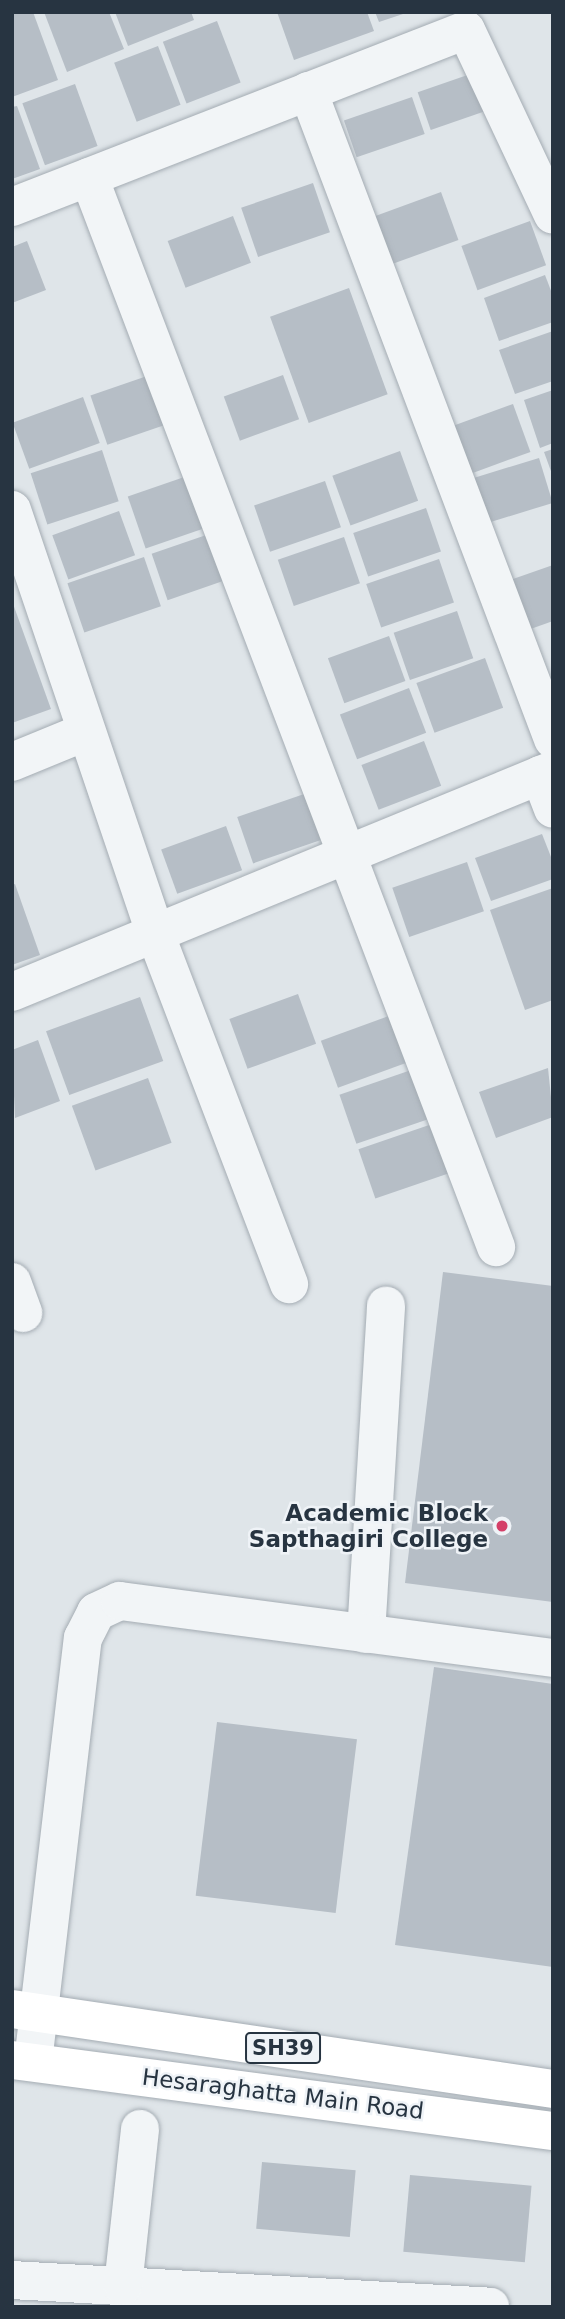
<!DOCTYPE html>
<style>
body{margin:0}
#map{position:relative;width:565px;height:2319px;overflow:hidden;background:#dfe5e9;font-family:"DejaVu Sans",sans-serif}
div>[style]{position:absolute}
.building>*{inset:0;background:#b6bec6;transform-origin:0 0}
.roads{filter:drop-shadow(0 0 2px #a4acb3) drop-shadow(0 0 2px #a4acb3)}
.minor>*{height:38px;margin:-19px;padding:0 19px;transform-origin:19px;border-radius:19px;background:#f2f5f7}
.major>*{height:38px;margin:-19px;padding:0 19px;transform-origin:19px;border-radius:19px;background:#fff}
.dots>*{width:19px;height:19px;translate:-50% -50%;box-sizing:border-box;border:4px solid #eff3f7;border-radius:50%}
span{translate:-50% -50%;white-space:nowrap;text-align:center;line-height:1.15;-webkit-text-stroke:5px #eff3f7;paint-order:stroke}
.shield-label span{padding:2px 5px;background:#eff3f7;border:2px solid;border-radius:5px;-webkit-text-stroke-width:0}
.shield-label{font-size:21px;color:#273441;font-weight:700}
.poi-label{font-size:23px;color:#273441;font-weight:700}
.right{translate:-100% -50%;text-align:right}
.street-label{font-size:23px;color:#273441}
.frame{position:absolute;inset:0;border:14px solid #273441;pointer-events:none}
</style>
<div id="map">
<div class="building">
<div style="clip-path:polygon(12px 12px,33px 12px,58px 80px,12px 97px)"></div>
<div style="clip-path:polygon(44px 12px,109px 12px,124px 49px,67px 72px)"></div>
<div style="clip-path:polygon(115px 12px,191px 12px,194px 20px,128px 46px)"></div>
<div style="clip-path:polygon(277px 12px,367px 12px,374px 31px,294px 60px)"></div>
<div style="clip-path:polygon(375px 12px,406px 12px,406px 13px,379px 22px)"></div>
<div style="left:217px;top:21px;width:66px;height:58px;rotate:69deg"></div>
<div style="left:158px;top:46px;width:63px;height:47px;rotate:69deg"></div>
<div style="left:482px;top:70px;width:40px;height:68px;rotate:71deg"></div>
<div style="left:75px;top:84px;width:66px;height:56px;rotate:70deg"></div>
<div style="left:412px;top:97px;width:39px;height:72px;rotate:71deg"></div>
<div style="clip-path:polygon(17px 106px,40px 169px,12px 179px,12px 107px)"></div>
<div style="left:313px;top:183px;width:52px;height:76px;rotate:71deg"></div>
<div style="left:441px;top:192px;width:51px;height:72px;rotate:70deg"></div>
<div style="left:233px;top:216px;width:50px;height:70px;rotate:69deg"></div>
<div style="left:530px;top:221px;width:47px;height:73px;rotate:70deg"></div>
<div style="clip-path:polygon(27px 241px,46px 290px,12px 303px,12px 247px)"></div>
<div style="clip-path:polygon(545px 275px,553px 296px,553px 322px,499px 341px,484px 298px)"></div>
<div style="left:349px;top:288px;width:113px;height:84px;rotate:70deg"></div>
<div style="clip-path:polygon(553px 331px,553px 381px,515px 394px,499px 350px)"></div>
<div style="left:150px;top:375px;width:52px;height:63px;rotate:71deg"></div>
<div style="left:283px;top:375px;width:47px;height:63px;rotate:70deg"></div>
<div style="clip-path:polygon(553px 390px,553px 443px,540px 448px,524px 400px)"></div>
<div style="left:83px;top:397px;width:49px;height:75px;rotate:70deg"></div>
<div style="left:513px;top:404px;width:51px;height:65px;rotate:70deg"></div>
<div style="clip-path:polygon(553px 449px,553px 474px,552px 474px,544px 452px)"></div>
<div style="left:102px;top:450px;width:54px;height:75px;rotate:72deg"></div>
<div style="left:400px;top:451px;width:53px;height:72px;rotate:70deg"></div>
<div style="left:539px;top:458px;width:47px;height:70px;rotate:73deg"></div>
<div style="left:193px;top:474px;width:55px;height:69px;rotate:71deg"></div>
<div style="left:325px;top:481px;width:49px;height:75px;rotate:71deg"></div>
<div style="left:426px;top:508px;width:46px;height:77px;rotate:71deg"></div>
<div style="left:119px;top:511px;width:47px;height:71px;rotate:70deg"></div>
<div style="left:215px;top:532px;width:49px;height:67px;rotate:71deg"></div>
<div style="left:344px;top:537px;width:49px;height:70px;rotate:71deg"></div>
<div style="left:144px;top:557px;width:52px;height:81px;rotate:71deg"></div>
<div style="left:439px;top:559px;width:46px;height:77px;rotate:71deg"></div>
<div style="clip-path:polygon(553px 565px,553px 621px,525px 631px,507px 581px)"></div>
<div style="clip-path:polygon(12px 601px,51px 709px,12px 723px)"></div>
<div style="left:457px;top:611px;width:50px;height:67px;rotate:71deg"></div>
<div style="left:389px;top:636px;width:48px;height:65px;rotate:70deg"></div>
<div style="left:485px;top:658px;width:53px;height:73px;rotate:70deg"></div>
<div style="left:409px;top:688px;width:48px;height:74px;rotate:69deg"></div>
<div style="left:424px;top:741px;width:48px;height:67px;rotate:69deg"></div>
<div style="left:310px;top:792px;width:49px;height:77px;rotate:71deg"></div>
<div style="left:226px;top:826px;width:47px;height:69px;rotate:70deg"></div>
<div style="clip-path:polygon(542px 834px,553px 862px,553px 879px,491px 901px,475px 858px)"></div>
<div style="left:467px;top:862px;width:52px;height:79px;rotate:71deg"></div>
<div style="clip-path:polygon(15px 884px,40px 955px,12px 965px,12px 885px)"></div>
<div style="clip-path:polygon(553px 888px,553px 1000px,525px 1010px,490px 910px)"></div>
<div style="left:298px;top:994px;width:53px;height:73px;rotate:70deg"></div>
<div style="left:140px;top:997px;width:68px;height:100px;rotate:70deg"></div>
<div style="left:397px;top:1013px;width:50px;height:81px;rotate:70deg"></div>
<div style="clip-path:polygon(38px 1040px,60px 1101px,15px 1118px,12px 1050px)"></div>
<div style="left:417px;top:1068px;width:52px;height:82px;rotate:71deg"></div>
<div style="clip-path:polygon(548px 1068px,553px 1117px,496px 1138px,479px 1092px)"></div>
<div style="left:148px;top:1078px;width:69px;height:81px;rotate:70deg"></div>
<div style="left:435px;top:1123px;width:52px;height:81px;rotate:71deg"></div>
<div style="clip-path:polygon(443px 1272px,553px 1286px,553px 1602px,405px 1583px)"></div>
<div style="clip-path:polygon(434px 1667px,553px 1684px,553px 1967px,395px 1945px)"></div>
<div style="left:217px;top:1722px;width:141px;height:175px;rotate:7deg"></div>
<div style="left:262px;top:2162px;width:94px;height:67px;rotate:5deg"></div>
<div style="left:410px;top:2175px;width:122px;height:77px;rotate:5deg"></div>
</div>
<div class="roads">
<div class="minor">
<div style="left:308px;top:91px;width:693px;rotate:69.29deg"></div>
<div style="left:89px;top:177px;width:1145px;rotate:69.17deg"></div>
<div style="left:12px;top:207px;width:487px;rotate:-21.3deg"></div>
<div style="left:466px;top:30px;width:204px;rotate:64.8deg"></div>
<div style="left:12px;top:510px;width:447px;rotate:71.3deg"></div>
<div style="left:155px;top:933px;width:376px;rotate:69.1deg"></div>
<div style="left:12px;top:762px;width:79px;rotate:-22.3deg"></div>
<div style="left:540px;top:775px;width:36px;rotate:69deg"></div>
<div style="left:12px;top:992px;width:585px;rotate:-22.31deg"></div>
<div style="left:12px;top:1282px;width:33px;rotate:70deg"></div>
<div style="left:366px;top:1634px;width:329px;rotate:-86.5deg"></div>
<div style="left:33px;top:2062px;width:427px;rotate:-83.3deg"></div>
<div style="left:83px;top:1638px;width:29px;rotate:-63deg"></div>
<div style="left:96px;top:1612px;width:26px;rotate:-25deg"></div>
<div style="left:120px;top:1601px;width:437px;rotate:7.5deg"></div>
<div style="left:12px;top:2280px;width:479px;rotate:3.2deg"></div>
<div style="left:123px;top:2286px;width:158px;rotate:-83.8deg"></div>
</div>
<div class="major">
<div style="left:12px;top:2009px;width:547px;rotate:8.41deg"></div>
<div style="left:12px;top:2060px;width:546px;rotate:7.48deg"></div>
</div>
</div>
<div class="dots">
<div style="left:502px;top:1526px;background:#d43f68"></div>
</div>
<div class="shield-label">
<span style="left:283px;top:2048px">SH39</span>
</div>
<div class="poi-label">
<span class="right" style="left:488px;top:1526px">Academic Block<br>Sapthagiri College</span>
</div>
<div class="street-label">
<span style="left:283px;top:2094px;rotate:7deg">Hesaraghatta Main Road</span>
</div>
<div class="frame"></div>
</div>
